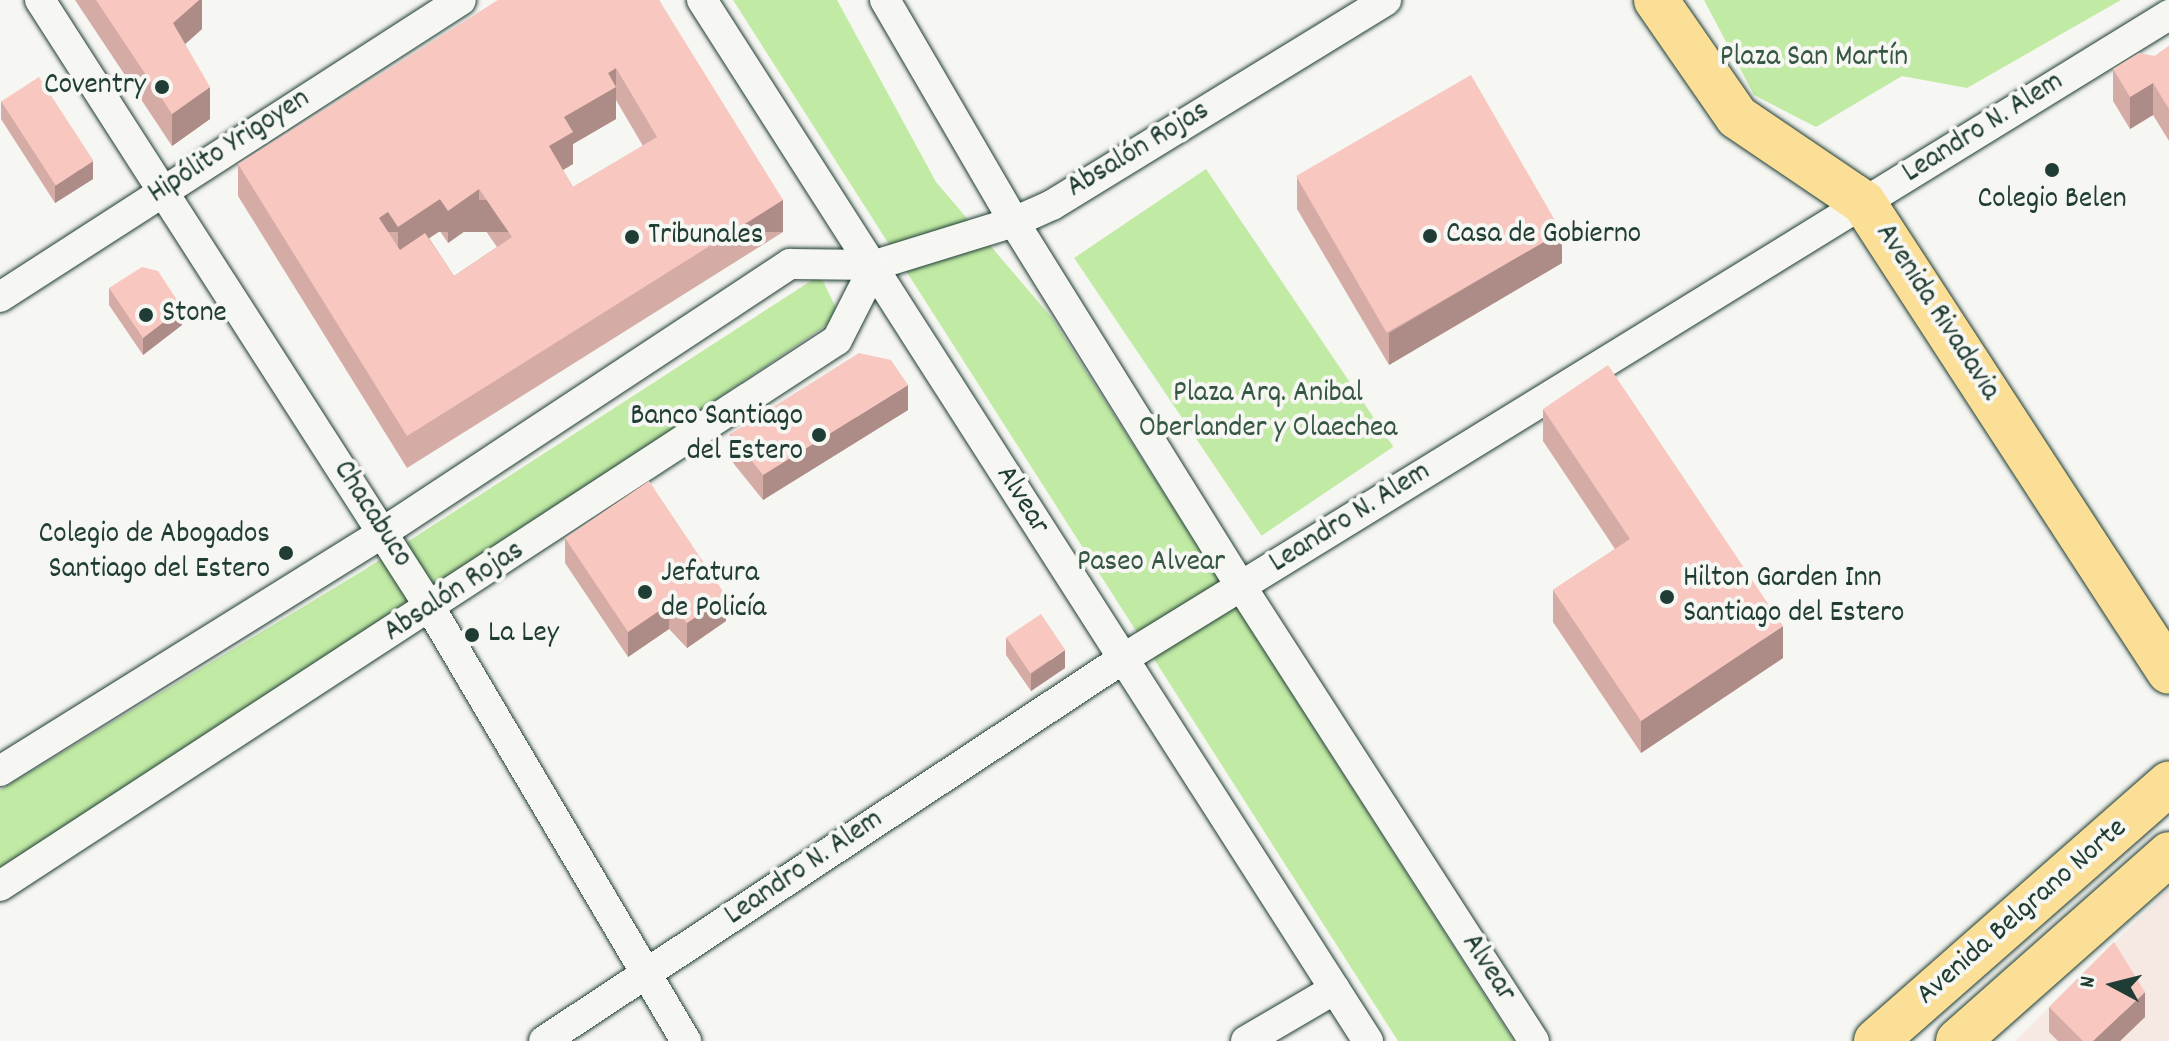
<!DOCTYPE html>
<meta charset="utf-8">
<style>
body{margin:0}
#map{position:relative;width:2169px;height:1041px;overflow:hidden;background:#f6f6f2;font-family:Dekko,sans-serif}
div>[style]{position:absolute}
.built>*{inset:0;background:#f6e8e3}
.green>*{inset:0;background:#c1eaa5;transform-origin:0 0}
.roads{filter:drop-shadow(0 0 2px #1f3d34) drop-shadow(0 0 2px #1f3d34)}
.minor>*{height:30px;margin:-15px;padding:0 15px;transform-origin:15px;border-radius:15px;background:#f6f6f2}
.primary>*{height:44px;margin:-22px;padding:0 22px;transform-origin:22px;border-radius:22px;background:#fbdf96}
.wall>*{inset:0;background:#d4aba5}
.shaded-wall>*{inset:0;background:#ad8b86;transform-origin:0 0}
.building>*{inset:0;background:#f7c7c0;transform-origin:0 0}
.dots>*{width:22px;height:22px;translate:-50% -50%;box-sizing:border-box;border:4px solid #f6f6f2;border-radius:50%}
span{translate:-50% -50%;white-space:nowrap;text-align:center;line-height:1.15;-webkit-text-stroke:8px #f6f6f2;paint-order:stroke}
.park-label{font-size:30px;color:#375745}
.poi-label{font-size:30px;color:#1f3d34}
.right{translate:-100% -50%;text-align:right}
.left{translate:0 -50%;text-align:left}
.street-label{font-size:30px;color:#1f3d34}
.north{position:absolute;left:2073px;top:945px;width:80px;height:80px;-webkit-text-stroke:6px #f6f6f2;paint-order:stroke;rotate:277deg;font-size:22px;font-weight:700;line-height:32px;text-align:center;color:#1f3d34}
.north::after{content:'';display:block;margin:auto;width:28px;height:36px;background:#1f3d34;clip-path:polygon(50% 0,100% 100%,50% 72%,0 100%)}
</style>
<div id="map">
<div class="built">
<div style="clip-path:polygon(2169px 889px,2169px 1041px,2015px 1041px)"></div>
</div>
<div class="green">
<div style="clip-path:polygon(733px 0,837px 0,936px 182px,1052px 318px,1514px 1041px,1398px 1041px)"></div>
<div style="clip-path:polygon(1704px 0,2121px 0,1967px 88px,1902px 76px,1816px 127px,1754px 95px)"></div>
<div style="left:1206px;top:169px;width:335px;height:159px;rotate:56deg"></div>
<div style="clip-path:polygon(820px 275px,840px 316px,375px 630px,0 869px,0 790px,364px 570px)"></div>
</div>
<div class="roads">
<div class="minor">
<div style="left:40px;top:0;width:724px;rotate:57.3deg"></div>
<div style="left:431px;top:609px;width:502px;rotate:59.45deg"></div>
<div style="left:702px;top:0;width:1236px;rotate:57.39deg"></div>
<div style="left:885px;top:0;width:257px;rotate:59.8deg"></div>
<div style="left:1014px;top:222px;width:429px;rotate:58.1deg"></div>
<div style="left:1241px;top:586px;width:541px;rotate:57.22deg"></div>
<div style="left:0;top:297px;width:548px;rotate:-32.79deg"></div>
<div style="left:0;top:771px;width:450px;rotate:-31.9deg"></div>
<div style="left:382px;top:533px;width:489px;rotate:-33.4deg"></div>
<div style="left:790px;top:264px;width:85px;rotate:0.7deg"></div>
<div style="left:875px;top:265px;width:145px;rotate:-17.2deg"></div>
<div style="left:1014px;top:222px;width:42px;rotate:-24.1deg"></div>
<div style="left:1052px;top:205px;width:392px;rotate:-31.5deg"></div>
<div style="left:0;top:886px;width:999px;rotate:-33.12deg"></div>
<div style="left:837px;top:340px;width:84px;rotate:-63.1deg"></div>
<div style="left:544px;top:1041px;width:691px;rotate:-33.44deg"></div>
<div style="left:1121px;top:660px;width:1231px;rotate:-31.61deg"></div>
<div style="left:1246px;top:1041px;width:103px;rotate:-30.3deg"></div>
</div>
<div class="primary">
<div style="left:1656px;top:0;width:142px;rotate:55.3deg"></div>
<div style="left:1737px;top:117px;width:153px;rotate:34.1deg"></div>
<div style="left:1864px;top:203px;width:559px;rotate:56.96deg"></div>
<div style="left:1876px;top:1041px;width:390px;rotate:-41.3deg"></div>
<div style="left:1958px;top:1041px;width:282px;rotate:-41.5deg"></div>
</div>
</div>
<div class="wall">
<div style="clip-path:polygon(75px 0,202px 0,202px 29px,185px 44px,210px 119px,172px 146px)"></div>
<div style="clip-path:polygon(evenodd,659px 0,783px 232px,407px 468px,238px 196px,238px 164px,659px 0,616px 100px,643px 146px,573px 187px,563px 170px,573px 164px,573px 144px,616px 119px,616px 100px,659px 0,479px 221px,497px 247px,454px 276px,429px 238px,440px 231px,448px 243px,479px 221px)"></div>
<div style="clip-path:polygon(2169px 46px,2169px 141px,2153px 115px,2130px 129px,2113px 101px,2113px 69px,2155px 56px)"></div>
<div style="clip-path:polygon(1px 101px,93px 179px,55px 203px,1px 119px)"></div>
<div style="clip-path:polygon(1297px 177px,1562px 263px,1389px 365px,1297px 209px)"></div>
<div style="clip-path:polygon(109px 288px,182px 325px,143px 355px,109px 305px)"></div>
<div style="clip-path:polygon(1543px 409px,1783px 658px,1641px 753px,1553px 622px,1553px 590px,1615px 549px,1543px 441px)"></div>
<div style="clip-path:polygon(908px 410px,763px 500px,730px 459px,730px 434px)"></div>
<div style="clip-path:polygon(565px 538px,726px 621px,687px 648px,669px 629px,628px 657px,565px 563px)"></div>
<div style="clip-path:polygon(1006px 638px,1065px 668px,1031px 691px,1006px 655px)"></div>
<div style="clip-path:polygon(2049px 1007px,2145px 1017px,2120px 1041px,2058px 1041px,2049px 1032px)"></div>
</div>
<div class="shaded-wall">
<div style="clip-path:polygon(199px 0,202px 0,202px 29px,173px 55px,173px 23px)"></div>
<div style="clip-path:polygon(616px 68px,616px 119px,573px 144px,573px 164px,549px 178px,549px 146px,564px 117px,608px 73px)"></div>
<div style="clip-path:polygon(2153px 83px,2153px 115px,2130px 129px,2130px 97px)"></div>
<div style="clip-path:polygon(210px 87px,210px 119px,172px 146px,172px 114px)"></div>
<div style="clip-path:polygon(93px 161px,93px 179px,55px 203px,55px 186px)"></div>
<div style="clip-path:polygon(479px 189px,479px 221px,448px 243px,448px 211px)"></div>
<div style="clip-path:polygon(440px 199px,440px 231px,398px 259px,398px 227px)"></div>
<div style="left:783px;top:200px;width:32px;height:444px;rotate:90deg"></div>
<div style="clip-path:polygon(388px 212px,388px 244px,379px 218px)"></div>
<div style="clip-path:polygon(1562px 231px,1562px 263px,1389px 365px,1389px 333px)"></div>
<div style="clip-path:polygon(182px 308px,182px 325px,143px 355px,143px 338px)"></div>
<div style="clip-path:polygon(908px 385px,908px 410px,763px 500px,763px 475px)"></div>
<div style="clip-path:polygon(726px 596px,726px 621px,687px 648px,687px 623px)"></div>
<div style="clip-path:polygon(669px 604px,669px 629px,628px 657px,628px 632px)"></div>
<div style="clip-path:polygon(1783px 626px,1783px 658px,1641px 753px,1641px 721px)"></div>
<div style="clip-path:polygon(1065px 650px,1065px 668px,1031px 691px,1031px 674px)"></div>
<div style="clip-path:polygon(2145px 992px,2145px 1017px,2120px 1041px,2093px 1041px)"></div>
</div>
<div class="building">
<div style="clip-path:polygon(96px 0,199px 0,173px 23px,210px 87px,172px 114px)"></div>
<div style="clip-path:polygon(evenodd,498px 0,659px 0,783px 200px,407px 436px,238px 164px,498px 0,616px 68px,657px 137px,573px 187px,549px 146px,573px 132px,564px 117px,616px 87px,608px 73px,616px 68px,498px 0,479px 189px,512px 237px,454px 276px,425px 233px,400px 250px,379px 218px,388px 212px,398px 227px,440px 199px,448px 211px,479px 189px)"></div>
<div style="clip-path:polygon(2169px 46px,2169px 109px,2153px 83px,2130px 97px,2113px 69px,2139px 53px,2155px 56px)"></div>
<div style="left:1471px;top:75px;width:181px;height:202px;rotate:60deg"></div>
<div style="left:39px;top:77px;width:100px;height:45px;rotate:57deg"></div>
<div style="clip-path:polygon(142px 267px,158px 271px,182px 308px,143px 338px,109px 288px)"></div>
<div style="clip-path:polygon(859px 353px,891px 360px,908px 385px,763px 475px,730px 434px)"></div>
<div style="clip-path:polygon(1608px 365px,1783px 626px,1641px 721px,1553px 590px,1630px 539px,1543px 409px)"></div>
<div style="clip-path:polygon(649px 481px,726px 596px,687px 623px,669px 604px,628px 632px,565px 538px)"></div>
<div style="left:1041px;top:614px;width:43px;height:42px;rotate:56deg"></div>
<div style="clip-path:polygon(2114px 942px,2145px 992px,2093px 1041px,2083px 1041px,2049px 1007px)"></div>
</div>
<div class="dots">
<div style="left:162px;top:87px;background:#1f3d34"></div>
<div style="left:2052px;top:170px;background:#1f3d34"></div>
<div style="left:1430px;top:236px;background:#1f3d34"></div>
<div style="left:632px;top:237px;background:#1f3d34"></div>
<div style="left:146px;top:315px;background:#1f3d34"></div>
<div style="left:819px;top:435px;background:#1f3d34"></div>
<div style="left:286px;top:553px;background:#1f3d34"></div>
<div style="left:645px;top:592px;background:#1f3d34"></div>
<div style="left:1667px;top:597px;background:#1f3d34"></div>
<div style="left:472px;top:635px;background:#1f3d34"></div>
</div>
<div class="park-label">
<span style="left:1814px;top:59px">Plaza San Martín</span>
<span style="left:1268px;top:412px">Plaza Arq. Anibal<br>Oberlander y Olaechea</span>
<span style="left:1151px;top:564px">Paseo Alvear</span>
</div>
<div class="poi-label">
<span class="right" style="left:146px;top:87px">Coventry</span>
<span style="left:2052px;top:201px">Colegio Belen</span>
<span class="left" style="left:1446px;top:236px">Casa de Gobierno</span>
<span class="left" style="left:648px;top:237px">Tribunales</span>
<span class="left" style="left:162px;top:315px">Stone</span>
<span class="right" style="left:803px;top:435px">Banco Santiago<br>del Estero</span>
<span class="right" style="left:270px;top:553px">Colegio de Abogados<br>Santiago del Estero</span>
<span class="left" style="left:661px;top:592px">Jefatura<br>de Policía</span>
<span class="left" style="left:1683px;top:597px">Hilton Garden Inn<br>Santiago del Estero</span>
<span class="left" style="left:488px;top:635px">La Ley</span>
</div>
<div class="street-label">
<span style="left:1984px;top:129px;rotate:-32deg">Leandro N. Alem</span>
<span style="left:230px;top:148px;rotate:-33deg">Hipólito Yrigoyen</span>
<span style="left:1139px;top:151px;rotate:-31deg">Absalón Rojas</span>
<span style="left:1936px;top:313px;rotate:57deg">Avenida Rivadavia</span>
<span style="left:1021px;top:501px;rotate:58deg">Alvear</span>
<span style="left:371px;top:515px;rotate:57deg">Chacabuco</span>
<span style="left:1351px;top:519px;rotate:-32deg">Leandro N. Alem</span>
<span style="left:455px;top:593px;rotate:-33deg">Absalón Rojas</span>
<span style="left:805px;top:869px;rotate:-34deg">Leandro N. Alem</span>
<span style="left:2023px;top:913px;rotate:-41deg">Avenida Belgrano Norte</span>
<span style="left:1487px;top:969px;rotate:57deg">Alvear</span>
</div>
<div class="north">N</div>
</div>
